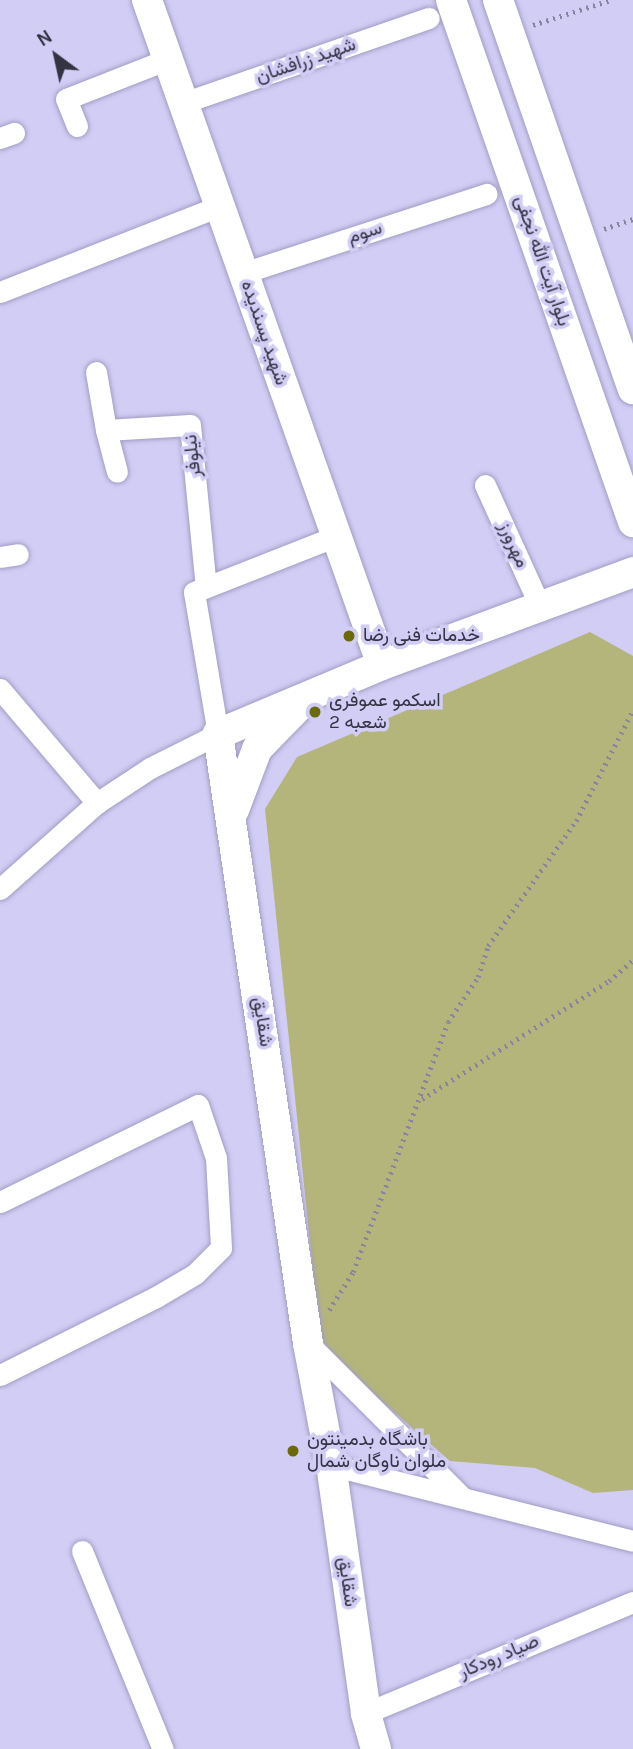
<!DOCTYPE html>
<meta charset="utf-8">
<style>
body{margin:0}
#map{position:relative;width:633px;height:1749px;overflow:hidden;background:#d1cdf5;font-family:Karla,Vazirmatn,sans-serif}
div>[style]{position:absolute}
.green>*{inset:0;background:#b4b57b}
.path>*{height:4.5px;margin-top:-2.25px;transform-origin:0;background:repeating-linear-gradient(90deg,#8784a1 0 2px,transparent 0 7px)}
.roads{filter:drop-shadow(0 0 2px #a19dc3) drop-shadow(0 0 2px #a19dc3)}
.street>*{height:21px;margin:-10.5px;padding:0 10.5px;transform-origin:10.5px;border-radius:10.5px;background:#fff}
.secondary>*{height:30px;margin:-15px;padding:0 15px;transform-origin:15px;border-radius:15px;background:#fff}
.dots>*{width:19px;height:19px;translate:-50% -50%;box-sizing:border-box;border:4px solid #d1cdf5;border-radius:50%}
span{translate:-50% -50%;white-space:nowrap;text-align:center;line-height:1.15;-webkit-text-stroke:7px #d1cdf5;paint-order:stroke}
.street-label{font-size:19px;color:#343343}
.poi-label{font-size:19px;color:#343343}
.left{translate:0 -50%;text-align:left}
.north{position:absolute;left:21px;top:21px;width:70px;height:70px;-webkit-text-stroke:5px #d1cdf5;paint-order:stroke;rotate:327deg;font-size:19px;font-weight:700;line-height:28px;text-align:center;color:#343343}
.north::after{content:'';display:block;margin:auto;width:24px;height:32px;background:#343343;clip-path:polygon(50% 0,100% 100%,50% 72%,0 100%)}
</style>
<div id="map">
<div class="green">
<div style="clip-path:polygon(590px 632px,633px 656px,633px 1490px,593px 1493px,535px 1468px,450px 1461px,321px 1348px,265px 809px,297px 757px)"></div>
</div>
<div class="path">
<div style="left:533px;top:25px;width:82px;rotate:-17.8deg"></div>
<div style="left:604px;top:229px;width:31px;rotate:-19deg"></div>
<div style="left:422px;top:1099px;width:221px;rotate:-32.3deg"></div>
<div style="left:609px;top:981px;width:32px;rotate:-41deg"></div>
<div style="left:329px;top:1310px;width:45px;rotate:-57.7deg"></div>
<div style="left:353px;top:1272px;width:267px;rotate:-69.2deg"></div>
<div style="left:448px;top:1022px;width:54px;rotate:-56.3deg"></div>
<div style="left:478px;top:977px;width:33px;rotate:-72deg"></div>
<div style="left:488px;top:946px;width:153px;rotate:-54.9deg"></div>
<div style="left:576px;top:821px;width:125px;rotate:-62.8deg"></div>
</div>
<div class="roads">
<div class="street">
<div style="left:183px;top:103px;width:260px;rotate:-19.1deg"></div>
<div style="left:77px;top:126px;width:29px;rotate:-112deg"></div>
<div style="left:66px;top:99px;width:110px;rotate:-21.4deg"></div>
<div style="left:0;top:138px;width:15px;rotate:-20deg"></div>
<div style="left:243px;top:273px;width:256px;rotate:-18deg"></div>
<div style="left:0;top:292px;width:235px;rotate:-21.4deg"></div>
<div style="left:96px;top:372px;width:59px;rotate:80.2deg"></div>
<div style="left:106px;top:430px;width:84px;rotate:-3.4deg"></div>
<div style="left:190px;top:425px;width:163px;rotate:84.4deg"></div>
<div style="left:106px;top:430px;width:43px;rotate:75.3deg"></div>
<div style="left:485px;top:485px;width:133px;rotate:65.6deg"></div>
<div style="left:0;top:557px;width:18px;rotate:-9deg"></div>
<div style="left:0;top:689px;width:150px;rotate:49.6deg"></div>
<div style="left:0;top:889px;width:130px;rotate:-41.6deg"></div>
<div style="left:97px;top:803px;width:64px;rotate:-33.4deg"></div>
<div style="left:150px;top:768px;width:76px;rotate:-26.6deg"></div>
<div style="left:218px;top:734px;width:144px;rotate:-99.6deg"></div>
<div style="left:194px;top:592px;width:153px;rotate:-21.5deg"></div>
<div style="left:0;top:1202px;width:220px;rotate:-26.1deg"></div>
<div style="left:198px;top:1105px;width:56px;rotate:71.2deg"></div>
<div style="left:216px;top:1158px;width:90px;rotate:86.8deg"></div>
<div style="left:221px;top:1248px;width:37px;rotate:135deg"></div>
<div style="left:195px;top:1274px;width:45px;rotate:149.5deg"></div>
<div style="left:156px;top:1297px;width:174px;rotate:153.4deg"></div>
<div style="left:308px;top:1343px;width:218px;rotate:45deg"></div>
<div style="left:331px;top:1465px;width:311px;rotate:14.1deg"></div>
<div style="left:82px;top:1551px;width:214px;rotate:67.8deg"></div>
<div style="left:366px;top:1713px;width:289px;rotate:-22.6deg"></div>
</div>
<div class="secondary">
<div style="left:147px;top:0;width:705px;rotate:70.54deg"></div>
<div style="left:451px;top:0;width:553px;rotate:70.78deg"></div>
<div style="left:498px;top:0;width:412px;rotate:70.9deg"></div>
<div style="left:234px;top:810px;width:65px;rotate:-69.3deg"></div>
<div style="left:257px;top:749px;width:60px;rotate:-45.7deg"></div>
<div style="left:376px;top:1749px;width:37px;rotate:-106deg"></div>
<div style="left:366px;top:1713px;width:250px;rotate:-98deg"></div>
<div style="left:331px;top:1465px;width:124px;rotate:-100.7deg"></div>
<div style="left:308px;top:1343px;width:616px;rotate:-98.41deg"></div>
<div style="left:218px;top:734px;width:178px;rotate:-22.8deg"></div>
<div style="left:382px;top:665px;width:268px;rotate:-20.3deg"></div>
</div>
</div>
<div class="dots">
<div style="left:349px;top:636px;background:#6b6a06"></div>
<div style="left:315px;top:712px;background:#6b6a06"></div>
<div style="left:293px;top:1451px;background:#6b6a06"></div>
</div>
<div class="street-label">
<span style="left:306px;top:61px;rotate:-19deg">شهید زرافشان</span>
<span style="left:365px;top:233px;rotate:-18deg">سوم</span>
<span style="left:542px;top:261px;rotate:71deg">بلوار آیت الله نجفی</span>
<span style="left:264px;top:333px;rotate:71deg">شهید پسندیده</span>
<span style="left:193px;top:456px;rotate:-96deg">نیلوفر</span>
<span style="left:513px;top:545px;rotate:66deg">مهرورز</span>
<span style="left:262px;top:1022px;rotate:81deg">شقایق</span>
<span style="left:347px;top:1582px;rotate:82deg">شقایق</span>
<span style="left:499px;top:1657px;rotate:-23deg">صیاد رودکار</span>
</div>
<div class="poi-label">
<span class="left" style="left:363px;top:636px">خدمات فنی رضا</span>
<span class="left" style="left:329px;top:712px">اسکمو عموفری<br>شعبه 2</span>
<span class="left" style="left:307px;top:1451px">باشگاه بدمینتون<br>ملوان ناوگان شمال</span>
</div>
<div class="north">N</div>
</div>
